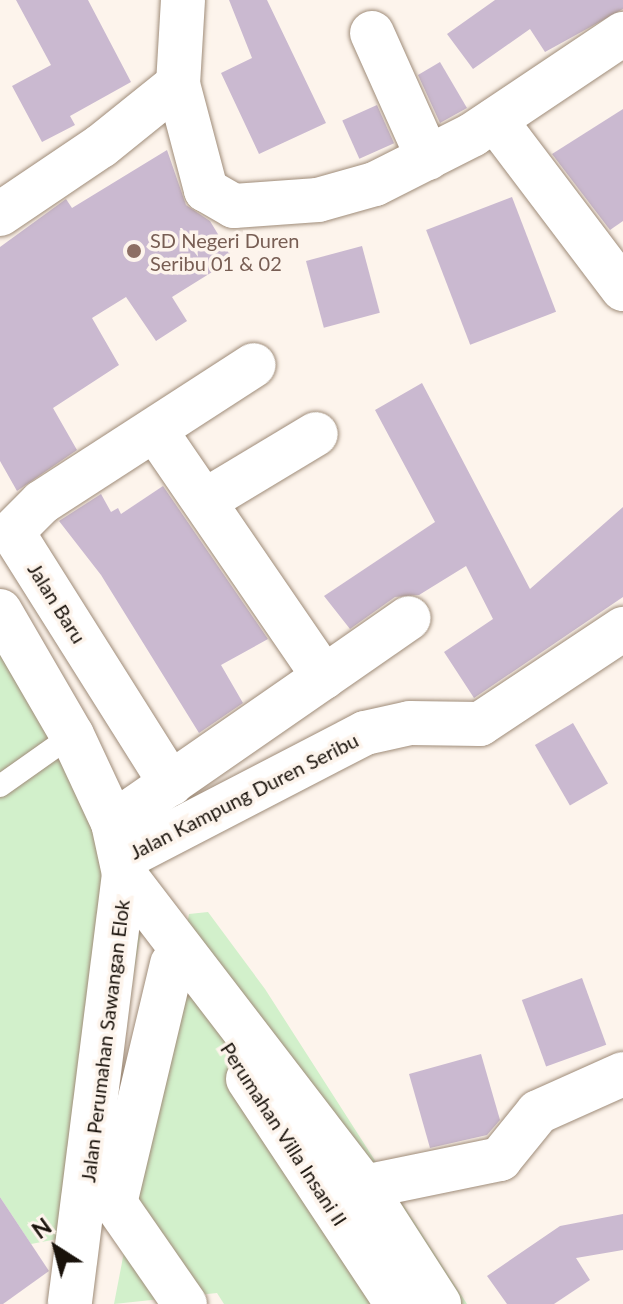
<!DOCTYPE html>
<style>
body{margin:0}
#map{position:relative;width:623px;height:1304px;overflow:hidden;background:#fdf4ec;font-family:Lato,sans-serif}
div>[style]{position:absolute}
.green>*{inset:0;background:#d2f0cb}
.building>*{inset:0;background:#cab9d0;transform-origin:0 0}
.roads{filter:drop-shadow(0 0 2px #9f8c79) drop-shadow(0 0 2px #9f8c79)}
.service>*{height:22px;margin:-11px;padding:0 11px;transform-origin:11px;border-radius:11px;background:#fff}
.minor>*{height:44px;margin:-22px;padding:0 22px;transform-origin:22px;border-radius:22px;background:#fff}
.dots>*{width:22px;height:22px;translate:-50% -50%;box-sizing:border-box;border:4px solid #fdf4ec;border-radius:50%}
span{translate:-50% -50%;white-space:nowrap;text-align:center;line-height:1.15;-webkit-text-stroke:7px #fdf4ec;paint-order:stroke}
.education-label{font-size:20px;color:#785e54}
.left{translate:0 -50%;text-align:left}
.street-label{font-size:20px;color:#19120b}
.north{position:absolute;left:16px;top:1208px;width:80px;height:80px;-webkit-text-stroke:6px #fdf4ec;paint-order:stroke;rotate:324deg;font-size:22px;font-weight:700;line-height:32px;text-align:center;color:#19120b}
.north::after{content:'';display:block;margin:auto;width:28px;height:36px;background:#19120b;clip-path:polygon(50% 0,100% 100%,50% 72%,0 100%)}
</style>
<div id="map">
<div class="green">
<div style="clip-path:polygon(0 595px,156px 845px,89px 1233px,31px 1244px,0 1197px)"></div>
<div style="clip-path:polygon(208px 912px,265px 989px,467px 1304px,224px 1304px,217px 1293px,114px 1304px,189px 914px)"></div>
</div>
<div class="building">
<div style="clip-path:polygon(16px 0,88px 0,131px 82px,70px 116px,75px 125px,42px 142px,12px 86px,51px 65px)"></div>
<div style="clip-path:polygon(229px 0,267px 0,326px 123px,259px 154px,221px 73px,252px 58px)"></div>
<div style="clip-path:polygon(495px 0,623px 0,623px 9px,545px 52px,530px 29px,473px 69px,447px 34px)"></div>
<div style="clip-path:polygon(440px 62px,467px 108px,440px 123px,418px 75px)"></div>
<div style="left:377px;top:105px;width:42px;height:38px;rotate:66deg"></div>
<div style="clip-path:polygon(623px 109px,623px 221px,610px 230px,552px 154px)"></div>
<div style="clip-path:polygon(167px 150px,186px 205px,210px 221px,233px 259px,172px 297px,187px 321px,156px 341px,126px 297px,92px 318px,119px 365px,53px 408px,77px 450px,17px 491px,0 461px,0 247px,66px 199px,72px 208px)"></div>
<div style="left:512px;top:197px;width:123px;height:92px;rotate:69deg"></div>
<div style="left:362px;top:246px;width:69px;height:58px;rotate:75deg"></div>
<div style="clip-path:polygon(422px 383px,530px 589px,623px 507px,623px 597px,474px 698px,444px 652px,493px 619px,466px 566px,419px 595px,395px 597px,350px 629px,324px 596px,435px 522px,375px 410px)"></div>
<div style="clip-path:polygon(163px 486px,268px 639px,221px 665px,243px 703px,199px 733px,101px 575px,59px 521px,101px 494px,111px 512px,118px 508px,121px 514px)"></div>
<div style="left:573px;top:723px;width:70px;height:44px;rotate:60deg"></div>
<div style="left:582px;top:978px;width:71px;height:64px;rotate:70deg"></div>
<div style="clip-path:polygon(481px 1054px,500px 1120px,487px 1135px,430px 1148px,409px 1074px)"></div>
<div style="clip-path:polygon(0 1197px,49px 1271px,3px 1304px,0 1304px)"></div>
<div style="clip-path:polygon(623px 1214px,623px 1250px,576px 1258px,590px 1280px,554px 1304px,507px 1304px,487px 1276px,560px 1226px)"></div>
</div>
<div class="roads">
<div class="service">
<div style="left:0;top:786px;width:88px;rotate:-35.3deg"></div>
</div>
<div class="minor">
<div style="left:183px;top:0;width:84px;rotate:93.4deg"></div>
<div style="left:178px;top:84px;width:110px;rotate:75.2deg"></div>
<div style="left:206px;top:190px;width:32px;rotate:30deg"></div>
<div style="left:234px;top:206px;width:84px;rotate:-4.1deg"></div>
<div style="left:318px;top:200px;width:59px;rotate:-15.7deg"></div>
<div style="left:375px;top:184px;width:109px;rotate:-26.8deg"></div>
<div style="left:472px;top:135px;width:182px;rotate:-33.8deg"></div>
<div style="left:372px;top:33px;width:137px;rotate:65.9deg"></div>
<div style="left:495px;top:120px;width:212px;rotate:52.9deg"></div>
<div style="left:0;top:214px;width:122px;rotate:-34deg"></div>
<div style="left:101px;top:146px;width:99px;rotate:-38.8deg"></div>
<div style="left:206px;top:500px;width:128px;rotate:-31deg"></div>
<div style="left:0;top:611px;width:143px;rotate:59.9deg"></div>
<div style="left:72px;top:735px;width:97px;rotate:65deg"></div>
<div style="left:113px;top:823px;width:52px;rotate:77.8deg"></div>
<div style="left:124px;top:874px;width:433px;rotate:97.2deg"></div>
<div style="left:324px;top:677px;width:103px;rotate:-34.8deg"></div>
<div style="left:171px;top:784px;width:298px;rotate:-122.2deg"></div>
<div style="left:12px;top:532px;width:42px;rotate:-45deg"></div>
<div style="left:42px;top:502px;width:252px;rotate:-32.9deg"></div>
<div style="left:113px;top:823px;width:257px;rotate:-34.7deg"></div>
<div style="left:324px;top:677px;width:297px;rotate:-124.4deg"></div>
<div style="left:122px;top:859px;width:274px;rotate:-27.4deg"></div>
<div style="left:365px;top:733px;width:46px;rotate:-12.5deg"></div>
<div style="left:410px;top:723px;width:70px;rotate:0.8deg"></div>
<div style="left:480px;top:724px;width:172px;rotate:-33.6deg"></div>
<div style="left:124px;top:874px;width:394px;rotate:52.5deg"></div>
<div style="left:364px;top:1187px;width:139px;rotate:57.3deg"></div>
<div style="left:172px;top:964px;width:246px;rotate:103.4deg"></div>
<div style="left:115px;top:1203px;width:123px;rotate:55.3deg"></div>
<div style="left:248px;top:1079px;width:270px;rotate:56.5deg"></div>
<div style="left:364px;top:1187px;width:139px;rotate:-11.6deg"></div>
<div style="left:500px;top:1159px;width:60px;rotate:-51deg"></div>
<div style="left:538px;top:1112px;width:93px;rotate:-24.1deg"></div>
</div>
</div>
<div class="dots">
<div style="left:134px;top:251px;background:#8d6e63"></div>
</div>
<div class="education-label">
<span class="left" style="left:150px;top:252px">SD Negeri Duren<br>Seribu 01 &amp; 02</span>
</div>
<div class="street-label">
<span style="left:57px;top:603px;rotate:58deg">Jalan Baru</span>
<span style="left:244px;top:796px;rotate:-27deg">Jalan Kampung Duren Seribu</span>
<span style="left:105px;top:1041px;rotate:-83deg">Jalan Perumahan Sawangan Elok</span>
<span style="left:284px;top:1134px;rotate:57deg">Perumahan Villa Insani II</span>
</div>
<div class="north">N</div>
</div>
